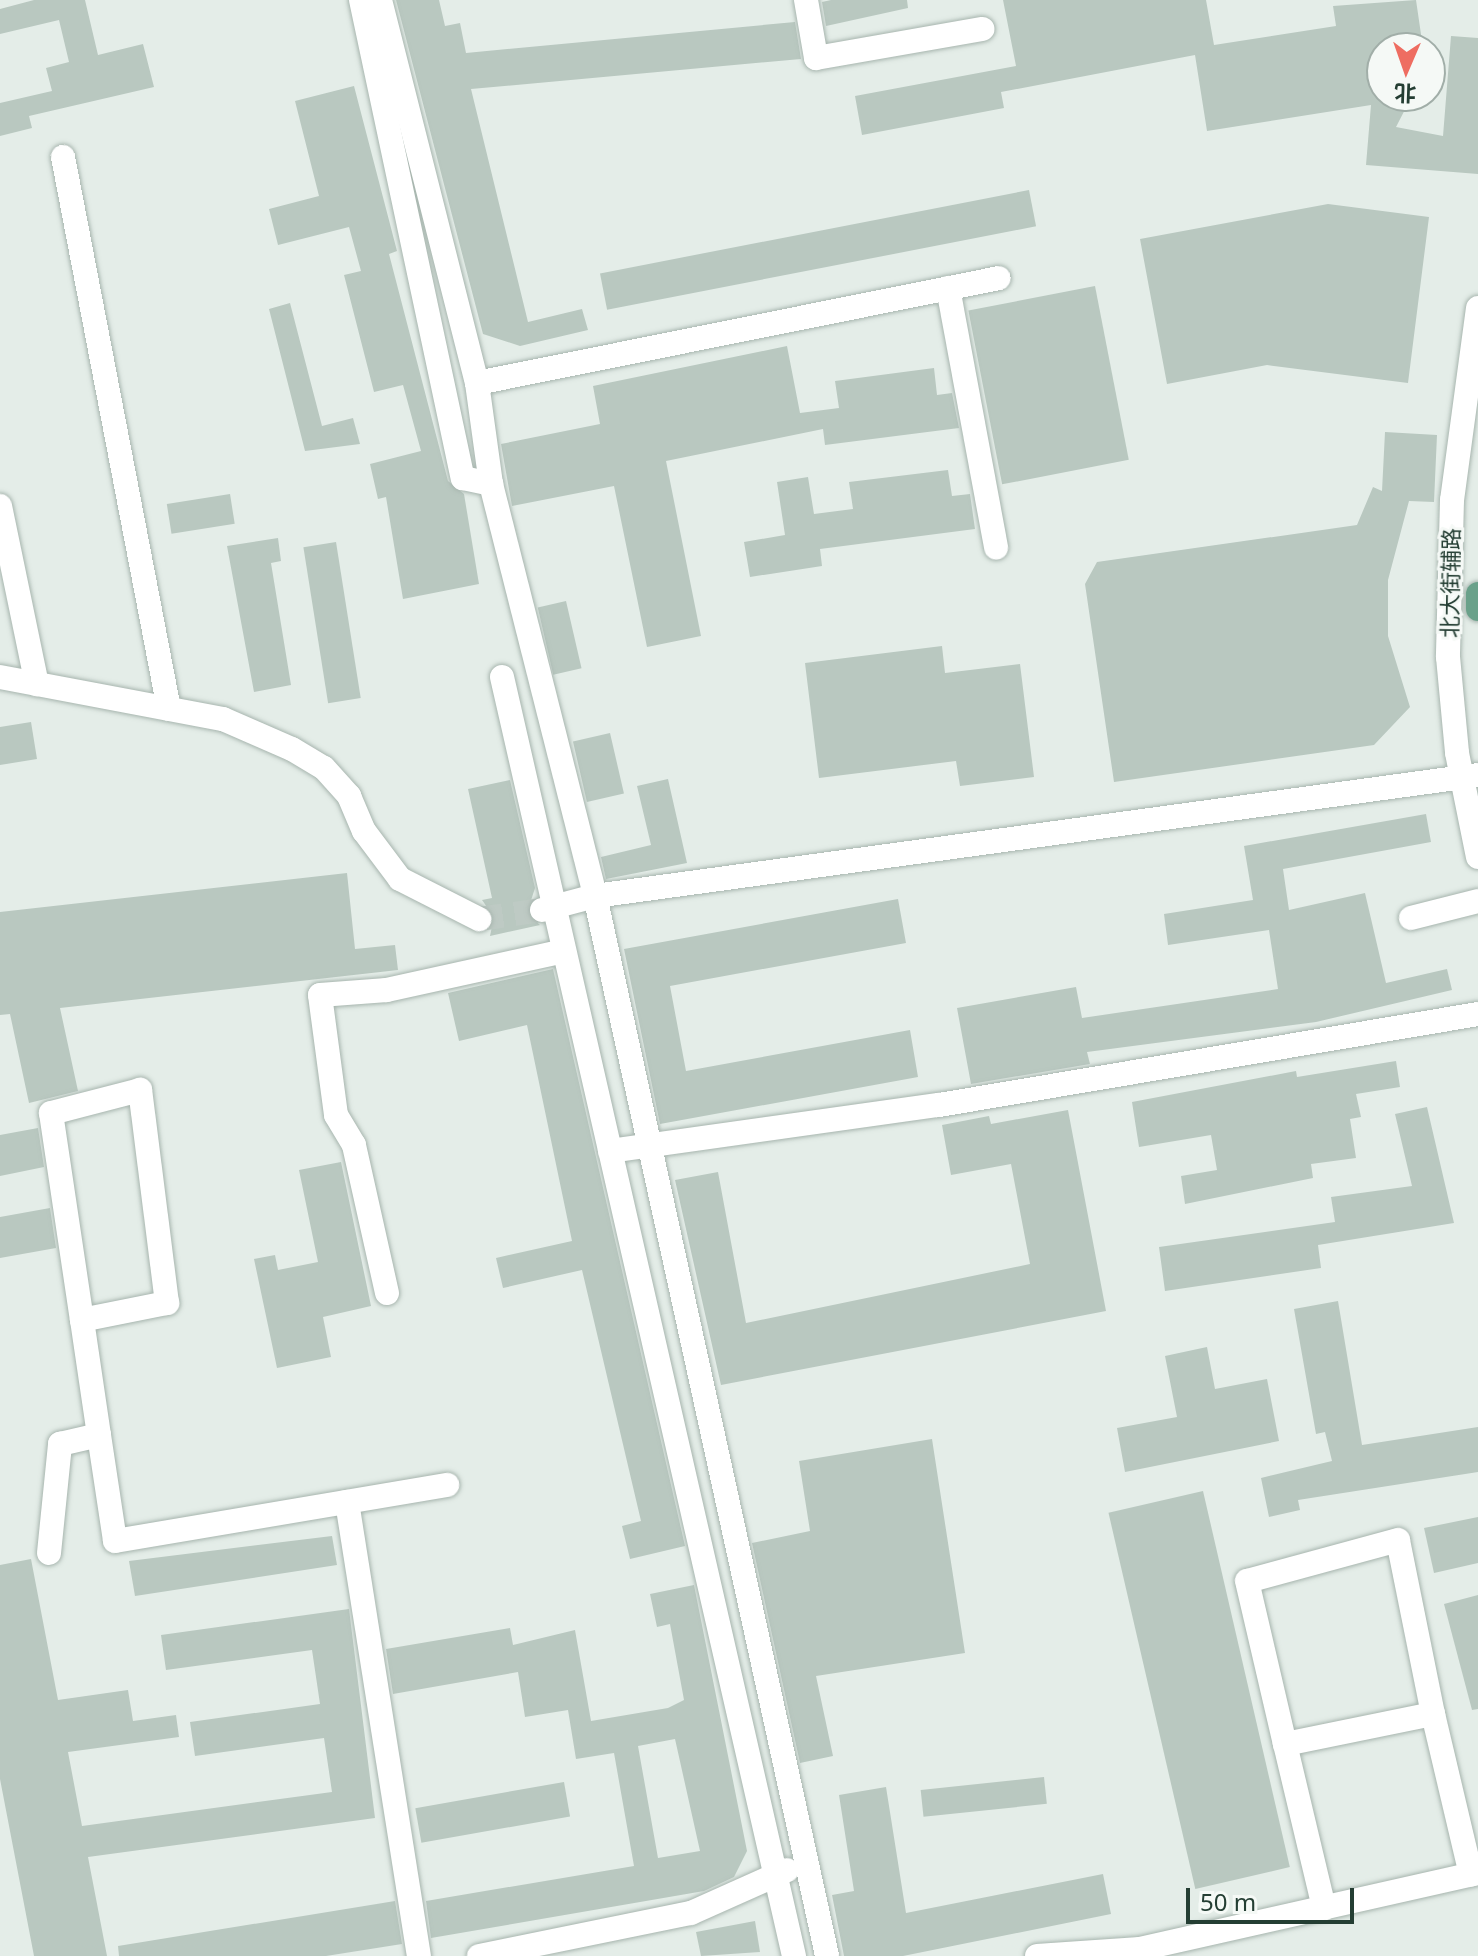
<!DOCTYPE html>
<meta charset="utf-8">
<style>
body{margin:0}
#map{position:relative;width:1478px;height:1956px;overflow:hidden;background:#e4ede8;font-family:"Noto Sans","Noto Sans SC",sans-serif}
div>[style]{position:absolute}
.building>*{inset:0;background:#b9c8c0;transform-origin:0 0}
.minor-tunnel>*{height:24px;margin-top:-12px;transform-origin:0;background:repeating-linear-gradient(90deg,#becac4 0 24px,transparent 0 36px)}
.roads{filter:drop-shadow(0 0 2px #a7b5ae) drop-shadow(0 0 2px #a7b5ae)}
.minor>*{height:24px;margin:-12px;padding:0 12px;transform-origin:12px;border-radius:12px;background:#fff}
.major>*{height:24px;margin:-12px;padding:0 12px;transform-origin:12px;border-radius:12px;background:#6aa18a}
span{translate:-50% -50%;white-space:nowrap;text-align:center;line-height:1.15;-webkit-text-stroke:6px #f5f9f6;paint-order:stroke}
.street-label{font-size:22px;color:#243e33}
.north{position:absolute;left:1366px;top:32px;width:80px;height:80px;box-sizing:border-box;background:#f5f9f6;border:2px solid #a1aea8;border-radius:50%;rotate:182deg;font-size:22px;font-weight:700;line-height:32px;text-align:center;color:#243e33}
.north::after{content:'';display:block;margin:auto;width:28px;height:36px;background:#ee6d61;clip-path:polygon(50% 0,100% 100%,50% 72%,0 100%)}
.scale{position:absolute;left:1186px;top:1888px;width:168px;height:36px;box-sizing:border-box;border:4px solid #243e33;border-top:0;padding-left:10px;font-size:24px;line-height:28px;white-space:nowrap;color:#243e33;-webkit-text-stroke:6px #f5f9f6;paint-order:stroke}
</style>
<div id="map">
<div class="building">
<div style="clip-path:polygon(34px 0,85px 0,98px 55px,143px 44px,154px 87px,29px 116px,32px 128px,0 136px,0 103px,52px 91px,46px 68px,69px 62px,59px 20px,0 34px,0 9px)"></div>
<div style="clip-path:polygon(396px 0,439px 0,445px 26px,460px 23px,466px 53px,795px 22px,801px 59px,471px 89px,528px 322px,582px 309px,588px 330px,520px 346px,483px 334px)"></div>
<div style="clip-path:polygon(831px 0,907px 0,908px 8px,826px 26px,822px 2px)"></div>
<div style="clip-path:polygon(1003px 0,1206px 0,1214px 45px,1336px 26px,1333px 6px,1416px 0,1423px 48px,1382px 48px,1382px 96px,1412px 96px,1396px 127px,1443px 136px,1451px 36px,1478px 38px,1478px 174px,1366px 165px,1371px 105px,1207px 131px,1195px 55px,1001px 92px,1004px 108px,862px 135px,855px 96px,1016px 66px)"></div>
<div style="clip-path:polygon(354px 86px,397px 251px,389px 254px,448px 481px,464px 494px,479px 584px,403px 599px,386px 497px,378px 499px,370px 464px,421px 451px,403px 385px,374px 392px,344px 275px,361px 271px,349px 227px,278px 245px,269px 209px,319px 196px,295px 101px)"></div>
<div style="left:1029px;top:190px;width:37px;height:437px;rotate:79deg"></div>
<div style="clip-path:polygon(1328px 204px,1429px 217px,1408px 383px,1267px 365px,1167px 384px,1140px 239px)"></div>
<div style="left:1095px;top:286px;width:177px;height:129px;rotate:79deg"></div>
<div style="clip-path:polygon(290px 303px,322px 426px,353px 418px,360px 444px,305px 451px,269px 309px)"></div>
<div style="clip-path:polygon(787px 346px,800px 413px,839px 408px,835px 381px,934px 368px,937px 395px,952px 393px,959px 428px,825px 445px,823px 429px,666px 461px,701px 636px,647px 647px,614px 486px,512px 506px,501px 444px,600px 424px,593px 386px)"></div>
<div style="clip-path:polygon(1385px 432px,1437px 435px,1434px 502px,1409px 501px,1388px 580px,1388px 636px,1410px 707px,1374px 745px,1114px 782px,1085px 584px,1097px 562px,1357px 525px,1373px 487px,1382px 491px)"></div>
<div style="clip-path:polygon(948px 470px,952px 496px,970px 494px,975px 529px,820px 549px,822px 566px,750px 577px,744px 542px,785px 535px,777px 482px,808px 477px,814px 514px,853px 509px,849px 482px)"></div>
<div style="left:230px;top:494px;width:30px;height:64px;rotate:81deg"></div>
<div style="clip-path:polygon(278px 538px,281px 561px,271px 563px,291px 685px,254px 692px,227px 546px)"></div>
<div style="left:336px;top:542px;width:158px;height:33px;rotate:81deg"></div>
<div style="left:566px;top:601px;width:69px;height:29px;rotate:77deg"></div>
<div style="clip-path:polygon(942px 646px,945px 673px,1020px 664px,1034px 777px,960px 786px,956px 761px,819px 778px,805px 663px)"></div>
<div style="clip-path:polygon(31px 722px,37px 759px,0 765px,0 727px)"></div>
<div style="left:610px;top:733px;width:62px;height:38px;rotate:77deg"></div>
<div style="clip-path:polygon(668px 779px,687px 863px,606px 879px,601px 857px,651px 845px,637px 786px)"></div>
<div style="clip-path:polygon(510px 780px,535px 888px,527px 913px,540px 925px,490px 936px,494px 917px,482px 900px,492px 898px,468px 789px)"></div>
<div style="clip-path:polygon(1426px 814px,1431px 842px,1283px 869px,1289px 910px,1365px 893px,1386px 983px,1447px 969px,1452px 990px,1316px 1022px,1087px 1052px,1090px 1064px,971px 1084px,957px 1008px,1076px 987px,1082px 1018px,1278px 989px,1269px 930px,1168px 945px,1164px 914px,1253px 900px,1244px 846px)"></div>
<div style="clip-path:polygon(347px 873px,355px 949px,395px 945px,398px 970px,60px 1008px,78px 1091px,29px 1103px,10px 1014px,0 1015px,0 912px)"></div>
<div style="clip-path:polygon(898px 899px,906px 943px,670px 986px,686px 1071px,910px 1030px,918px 1077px,660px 1124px,624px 949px)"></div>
<div style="clip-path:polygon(553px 969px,685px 1546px,630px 1559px,622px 1526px,641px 1521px,582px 1270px,503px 1288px,496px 1258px,572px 1241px,527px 1025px,459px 1041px,448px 993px)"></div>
<div style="clip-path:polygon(1396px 1061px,1400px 1087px,1356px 1094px,1361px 1117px,1350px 1119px,1356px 1158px,1311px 1164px,1313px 1178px,1185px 1204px,1181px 1176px,1217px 1170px,1211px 1135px,1139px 1147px,1132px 1102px,1296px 1071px,1297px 1077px)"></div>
<div style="clip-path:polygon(1427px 1107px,1454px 1223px,1318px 1245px,1321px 1268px,1165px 1291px,1159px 1247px,1335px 1222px,1331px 1197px,1412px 1186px,1395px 1114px)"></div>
<div style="clip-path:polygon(1068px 1110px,1106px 1311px,721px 1385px,675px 1180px,718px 1172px,746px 1323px,1030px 1264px,1011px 1164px,951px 1175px,942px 1125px,989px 1116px,991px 1124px)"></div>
<div style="clip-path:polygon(38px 1128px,44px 1167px,0 1176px,0 1135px)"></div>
<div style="clip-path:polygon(341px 1162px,371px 1306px,323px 1317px,331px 1357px,277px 1368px,254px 1259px,275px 1255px,278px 1270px,318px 1262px,299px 1170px)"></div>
<div style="clip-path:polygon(50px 1208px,56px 1248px,0 1258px,0 1217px)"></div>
<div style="clip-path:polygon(1338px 1301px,1362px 1445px,1478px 1427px,1478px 1472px,1298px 1500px,1300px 1510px,1269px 1517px,1261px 1478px,1332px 1461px,1325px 1432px,1316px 1434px,1294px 1309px)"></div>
<div style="clip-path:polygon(1207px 1347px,1215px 1389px,1267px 1379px,1279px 1441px,1125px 1472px,1117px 1428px,1177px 1417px,1165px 1356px)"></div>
<div style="clip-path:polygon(932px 1439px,965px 1653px,816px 1676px,833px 1756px,800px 1763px,752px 1543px,810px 1531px,799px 1461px)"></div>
<div style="left:1203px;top:1491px;width:386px;height:97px;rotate:77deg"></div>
<div style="clip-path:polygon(1478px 1517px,1478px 1563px,1434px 1573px,1424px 1528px)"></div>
<div style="clip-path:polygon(332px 1536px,337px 1565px,135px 1596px,129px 1561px)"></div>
<div style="clip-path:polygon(31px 1559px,58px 1700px,128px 1690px,133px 1721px,176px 1715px,179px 1737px,68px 1752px,82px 1826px,332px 1792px,324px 1738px,195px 1756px,190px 1722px,320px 1704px,312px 1650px,166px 1670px,161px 1635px,349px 1609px,375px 1818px,88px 1857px,107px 1956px,34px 1956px,0 1779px,0 1565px)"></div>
<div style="clip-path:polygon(evenodd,694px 1585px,747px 1851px,734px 1877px,704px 1891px,431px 1938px,426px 1901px,634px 1866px,614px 1753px,576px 1759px,568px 1710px,525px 1717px,518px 1672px,393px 1694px,386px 1649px,510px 1628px,513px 1645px,575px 1630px,591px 1721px,668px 1708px,684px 1700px,670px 1624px,657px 1627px,650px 1594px,694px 1585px,675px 1739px,700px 1851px,658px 1858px,638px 1746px,675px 1739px)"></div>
<div style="clip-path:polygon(1478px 1595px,1478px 1709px,1472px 1710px,1444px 1604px)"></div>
<div style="left:1044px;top:1777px;width:27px;height:124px;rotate:84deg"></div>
<div style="left:564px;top:1782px;width:35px;height:151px;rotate:80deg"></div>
<div style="clip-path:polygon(886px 1787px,906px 1913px,1103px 1874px,1111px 1914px,903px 1956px,844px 1956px,832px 1895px,854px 1891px,839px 1795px)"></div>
<div style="clip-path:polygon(395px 1901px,402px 1944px,326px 1956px,119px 1956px,118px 1946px)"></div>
<div style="clip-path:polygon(755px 1921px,760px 1952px,701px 1956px,696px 1932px)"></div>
</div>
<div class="minor-tunnel">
<div style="left:479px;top:919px;width:64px;rotate:-8.1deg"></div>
</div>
<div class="roads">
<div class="minor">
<div style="left:361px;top:0;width:489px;rotate:78deg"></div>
<div style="left:463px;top:478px;width:29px;rotate:12deg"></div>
<div style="left:380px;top:0;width:395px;rotate:75.8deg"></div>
<div style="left:477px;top:383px;width:102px;rotate:82.1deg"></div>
<div style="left:491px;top:484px;width:425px;rotate:75.8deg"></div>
<div style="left:595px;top:896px;width:1085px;rotate:77.65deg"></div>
<div style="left:806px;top:0;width:59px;rotate:80.2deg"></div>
<div style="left:816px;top:58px;width:169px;rotate:-9.9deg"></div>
<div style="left:63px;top:157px;width:562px;rotate:79.13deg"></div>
<div style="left:948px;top:288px;width:264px;rotate:79.5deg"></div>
<div style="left:1478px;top:308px;width:194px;rotate:97.7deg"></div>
<div style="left:1452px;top:500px;width:157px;rotate:91.5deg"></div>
<div style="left:1448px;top:657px;width:96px;rotate:84.6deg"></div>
<div style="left:1457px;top:753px;width:106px;rotate:78.6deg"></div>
<div style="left:477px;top:383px;width:532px;rotate:-11.37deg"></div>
<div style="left:0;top:506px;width:182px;rotate:78.3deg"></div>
<div style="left:0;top:677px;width:227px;rotate:10.7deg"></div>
<div style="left:223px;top:719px;width:75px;rotate:23.5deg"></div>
<div style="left:292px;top:749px;width:37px;rotate:31deg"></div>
<div style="left:324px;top:768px;width:38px;rotate:48deg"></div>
<div style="left:349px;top:796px;width:38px;rotate:67deg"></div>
<div style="left:364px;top:831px;width:60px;rotate:53.1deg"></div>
<div style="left:400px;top:879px;width:89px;rotate:26.9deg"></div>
<div style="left:502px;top:677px;width:1312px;rotate:77.14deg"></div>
<div style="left:542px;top:910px;width:55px;rotate:-14.8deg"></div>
<div style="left:595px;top:896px;width:891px;rotate:-7.8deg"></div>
<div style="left:1411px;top:918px;width:69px;rotate:-14.2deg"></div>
<div style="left:610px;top:1151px;width:332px;rotate:-8deg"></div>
<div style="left:939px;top:1105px;width:547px;rotate:-9.58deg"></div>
<div style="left:387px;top:1293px;width:152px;rotate:-102.6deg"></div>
<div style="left:354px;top:1145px;width:35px;rotate:-121deg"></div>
<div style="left:336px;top:1115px;width:121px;rotate:-97.6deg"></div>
<div style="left:320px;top:995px;width:67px;rotate:-4.3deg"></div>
<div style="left:387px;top:990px;width:181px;rotate:-12.4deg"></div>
<div style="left:82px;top:1320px;width:87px;rotate:-11.3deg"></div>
<div style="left:167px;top:1303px;width:215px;rotate:-97.2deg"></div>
<div style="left:140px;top:1090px;width:92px;rotate:165.5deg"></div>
<div style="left:51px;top:1113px;width:209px;rotate:81.5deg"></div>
<div style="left:82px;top:1320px;width:116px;rotate:81.6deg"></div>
<div style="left:99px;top:1435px;width:107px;rotate:81.4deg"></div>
<div style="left:115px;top:1541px;width:337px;rotate:-9.6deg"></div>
<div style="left:347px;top:1502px;width:460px;rotate:81deg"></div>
<div style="left:49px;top:1553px;width:110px;rotate:-84.2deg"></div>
<div style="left:60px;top:1444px;width:40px;rotate:-13deg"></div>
<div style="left:1433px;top:1714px;width:165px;rotate:76.7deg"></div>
<div style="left:1285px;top:1744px;width:151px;rotate:-11.5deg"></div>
<div style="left:1433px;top:1714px;width:177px;rotate:-101.4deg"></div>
<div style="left:1398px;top:1540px;width:156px;rotate:164.8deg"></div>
<div style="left:1247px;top:1581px;width:167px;rotate:76.9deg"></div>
<div style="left:1285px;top:1744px;width:169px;rotate:76.6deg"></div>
<div style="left:479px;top:1956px;width:216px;rotate:-11.5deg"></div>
<div style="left:691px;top:1913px;width:105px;rotate:-24.1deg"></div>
<div style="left:1037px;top:1956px;width:103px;rotate:-3.9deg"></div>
<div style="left:1140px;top:1949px;width:346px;rotate:-12.7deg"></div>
</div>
<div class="major">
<div style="left:1478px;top:594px;width:15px;rotate:90deg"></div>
</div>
</div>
<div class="street-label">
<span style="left:1450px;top:583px;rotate:-89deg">北大街辅路</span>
</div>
<div class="north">北</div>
<div class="scale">50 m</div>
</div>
